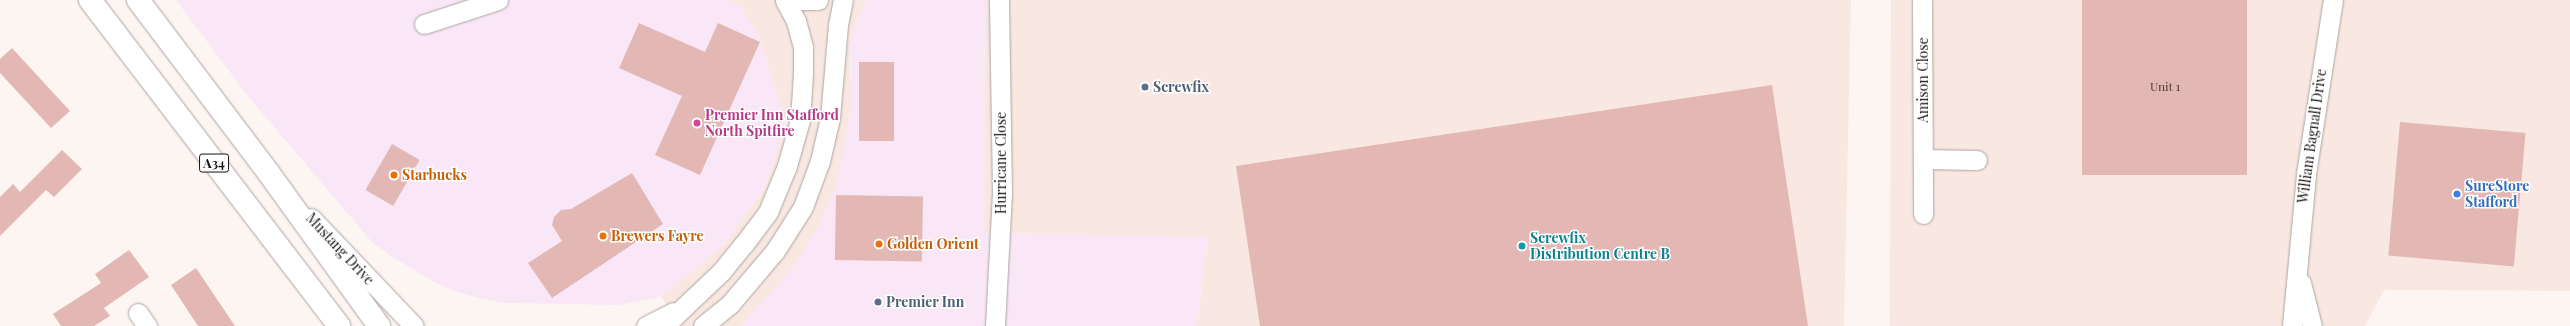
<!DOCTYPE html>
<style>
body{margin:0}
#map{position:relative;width:2570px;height:326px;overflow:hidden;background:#fdf5f2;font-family:"Playfair Display",serif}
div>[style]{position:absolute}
.commercial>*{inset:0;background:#f9e7f8}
.built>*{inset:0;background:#f8e8e1}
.building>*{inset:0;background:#e2b7b4;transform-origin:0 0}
.roads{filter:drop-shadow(0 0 1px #aca4a1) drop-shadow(0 0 1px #aca4a1)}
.street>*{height:19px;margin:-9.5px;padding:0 9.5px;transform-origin:9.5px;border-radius:9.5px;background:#fff}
.highway>*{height:22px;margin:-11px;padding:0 11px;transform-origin:11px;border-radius:11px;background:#fff}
.dots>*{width:11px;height:11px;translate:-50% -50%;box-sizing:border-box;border:2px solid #fff;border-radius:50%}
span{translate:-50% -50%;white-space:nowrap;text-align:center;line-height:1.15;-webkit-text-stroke:3px #fff;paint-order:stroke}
.number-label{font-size:12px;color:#483a39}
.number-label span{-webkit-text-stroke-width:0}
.shield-label span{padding:1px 3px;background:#fff;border:1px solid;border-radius:3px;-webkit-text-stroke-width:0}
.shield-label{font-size:13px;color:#141110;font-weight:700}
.street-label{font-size:14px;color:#141110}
.service-label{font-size:14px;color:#4e5e75;font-weight:700}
.left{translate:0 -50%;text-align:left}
.hotel-label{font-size:14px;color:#b23c85;font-weight:700}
.food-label{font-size:14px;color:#c56008;font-weight:700}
.shop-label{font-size:14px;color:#366cbe;font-weight:700}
.culture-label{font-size:14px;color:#0d838f;font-weight:700}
</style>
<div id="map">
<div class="commercial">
<div style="clip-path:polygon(176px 0,730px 0,742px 7px,759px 36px,786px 123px,765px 187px,724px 244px,661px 297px,620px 305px,503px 303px,479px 298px,451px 290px,434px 282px,391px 256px,372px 242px,247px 95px)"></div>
<div style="clip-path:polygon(866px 0,985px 0,984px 233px,1208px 237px,1197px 326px,741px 326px,753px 313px,851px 74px,850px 40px)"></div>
</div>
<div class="built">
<div style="clip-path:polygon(730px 0,866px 0,850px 40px,850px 112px,837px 184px,819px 226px,794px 266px,741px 326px,682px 326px,661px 297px,724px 244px,765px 187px,786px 123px,759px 36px,742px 8px)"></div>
<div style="clip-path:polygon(985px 0,1851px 0,1844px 326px,1197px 326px,1208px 237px,984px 233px)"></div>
<div style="clip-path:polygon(1891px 0,2570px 0,2570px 291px,2384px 290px,2365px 326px,1890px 326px)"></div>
</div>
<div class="building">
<div style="left:2082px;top:0;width:165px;height:175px"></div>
<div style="clip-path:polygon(639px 23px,705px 52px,718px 23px,760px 42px,700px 175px,655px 155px,682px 96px,619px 68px)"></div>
<div style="clip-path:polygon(12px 48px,70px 111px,51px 128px,0 73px,0 59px)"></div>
<div style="left:859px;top:62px;width:35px;height:79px"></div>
<div style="clip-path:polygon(1772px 85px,1808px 326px,1260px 326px,1236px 166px)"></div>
<div style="left:2400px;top:122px;width:126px;height:134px;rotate:5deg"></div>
<div style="left:392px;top:144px;width:32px;height:53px;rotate:30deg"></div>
<div style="clip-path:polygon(62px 150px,82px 169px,54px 197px,46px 190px,0 236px,0 197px,13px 184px,20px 192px)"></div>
<div style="clip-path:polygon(632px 173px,663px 224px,552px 298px,528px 263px,562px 241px,552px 225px,554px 217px,561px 210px,571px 209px)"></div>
<div style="left:836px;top:195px;width:87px;height:65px;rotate:1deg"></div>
<div style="clip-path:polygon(129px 250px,149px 277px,104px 308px,110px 316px,94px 326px,61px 326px,53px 314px,101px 283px,95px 274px)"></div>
<div style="clip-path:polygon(196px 268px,235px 326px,198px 326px,171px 285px)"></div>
</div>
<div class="roads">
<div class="street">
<div style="left:799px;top:0;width:19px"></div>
<div style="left:1922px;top:0;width:214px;rotate:89.7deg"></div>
<div style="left:424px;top:24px;width:78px;rotate:-18deg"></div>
<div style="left:1923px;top:159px;width:54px;rotate:1.1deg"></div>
<div style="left:311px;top:218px;width:149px;rotate:46.4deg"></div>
<div style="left:2301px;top:283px;width:44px;rotate:75.7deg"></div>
<div style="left:138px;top:313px;width:16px;rotate:55deg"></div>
<div style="left:646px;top:326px;width:30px;rotate:-27deg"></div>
<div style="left:664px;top:326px;width:79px;rotate:-43.5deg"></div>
<div style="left:721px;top:272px;width:36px;rotate:-51deg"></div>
<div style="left:744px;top:244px;width:40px;rotate:-53deg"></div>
<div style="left:768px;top:212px;width:50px;rotate:-67.6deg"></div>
<div style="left:787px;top:166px;width:48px;rotate:-74.2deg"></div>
<div style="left:800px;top:120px;width:47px;rotate:-86.3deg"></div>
<div style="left:803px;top:73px;width:26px;rotate:-90deg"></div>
<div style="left:803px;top:47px;width:27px;rotate:-105deg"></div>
<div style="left:796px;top:21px;width:24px;rotate:-118deg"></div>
<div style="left:703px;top:326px;width:35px;rotate:-39deg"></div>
<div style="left:730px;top:304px;width:70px;rotate:-49.7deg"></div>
<div style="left:775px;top:251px;width:52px;rotate:-57.5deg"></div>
<div style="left:803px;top:207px;width:49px;rotate:-69.7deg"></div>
<div style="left:820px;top:161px;width:44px;rotate:-76.9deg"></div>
<div style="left:830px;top:118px;width:93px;rotate:-85.1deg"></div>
<div style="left:838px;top:25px;width:25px;rotate:-79deg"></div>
<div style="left:995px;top:326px;width:133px;rotate:-87deg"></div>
<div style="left:1002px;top:193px;width:193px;rotate:-90.9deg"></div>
<div style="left:2292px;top:326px;width:153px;rotate:-84.7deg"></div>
<div style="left:2306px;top:174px;width:176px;rotate:-81.2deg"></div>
</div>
<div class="highway">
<div style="left:90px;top:0;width:410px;rotate:52.6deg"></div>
<div style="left:138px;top:0;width:216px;rotate:52.9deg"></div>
<div style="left:268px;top:172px;width:190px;rotate:54.2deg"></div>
</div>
</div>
<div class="dots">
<div style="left:1145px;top:87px;background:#5c6f8a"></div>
<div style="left:697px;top:123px;background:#d1479c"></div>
<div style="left:394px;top:175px;background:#e8710a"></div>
<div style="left:2457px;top:194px;background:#3f7fe0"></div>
<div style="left:603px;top:236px;background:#e8710a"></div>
<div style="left:879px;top:244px;background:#e8710a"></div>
<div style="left:1522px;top:246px;background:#0f9aa8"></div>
<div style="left:878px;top:302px;background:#5c6f8a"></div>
</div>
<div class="number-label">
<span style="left:2165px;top:87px">Unit 1</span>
</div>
<div class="shield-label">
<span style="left:214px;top:163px">A34</span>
</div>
<div class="street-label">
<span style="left:1923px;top:80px;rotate:-90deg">Amison Close</span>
<span style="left:2312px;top:136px;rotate:-82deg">William Bagnall Drive</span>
<span style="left:1001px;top:163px;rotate:-90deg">Hurricane Close</span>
<span style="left:340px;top:249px;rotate:47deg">Mustang Drive</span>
</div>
<div class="service-label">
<span class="left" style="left:1153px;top:87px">Screwfix</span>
<span class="left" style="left:886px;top:302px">Premier Inn</span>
</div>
<div class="hotel-label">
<span class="left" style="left:705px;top:123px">Premier Inn Stafford<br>North Spitfire</span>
</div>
<div class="food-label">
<span class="left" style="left:402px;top:175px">Starbucks</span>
<span class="left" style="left:611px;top:236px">Brewers Fayre</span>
<span class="left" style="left:887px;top:244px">Golden Orient</span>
</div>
<div class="shop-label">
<span class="left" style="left:2465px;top:194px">SureStore<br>Stafford</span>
</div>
<div class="culture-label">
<span class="left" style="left:1530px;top:246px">Screwfix<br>Distribution Centre B</span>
</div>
</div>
